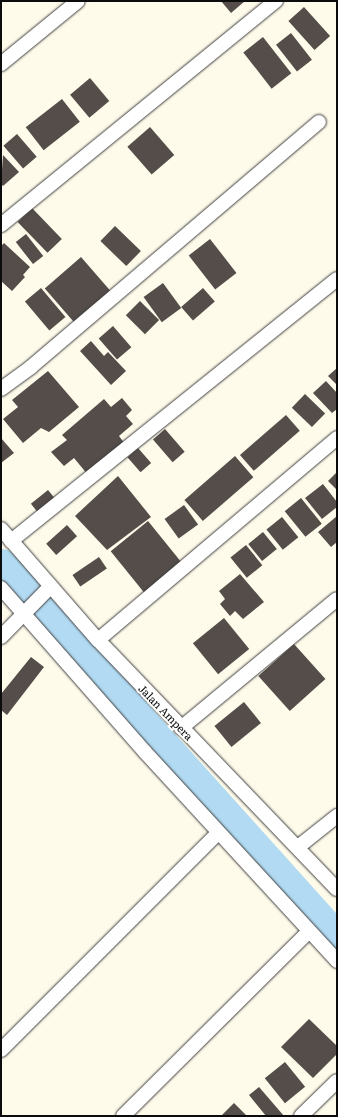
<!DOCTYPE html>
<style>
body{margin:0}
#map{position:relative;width:338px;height:1117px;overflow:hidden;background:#fefbeb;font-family:Literata,serif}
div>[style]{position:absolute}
.river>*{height:33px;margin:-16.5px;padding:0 16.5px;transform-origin:16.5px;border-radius:16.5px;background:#b2dbf3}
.building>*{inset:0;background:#544d49;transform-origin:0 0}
.roads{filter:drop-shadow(0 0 1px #3f3f3f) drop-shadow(0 0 1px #3f3f3f)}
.minor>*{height:14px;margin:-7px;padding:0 7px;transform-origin:7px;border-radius:7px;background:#fff}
span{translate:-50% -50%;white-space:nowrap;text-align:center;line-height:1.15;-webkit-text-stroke:4px #fff;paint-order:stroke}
.street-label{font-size:11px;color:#0c0c0c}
.frame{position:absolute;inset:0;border:2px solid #0c0c0c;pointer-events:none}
</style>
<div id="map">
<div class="river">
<div style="left:1px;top:565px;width:503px;rotate:48.06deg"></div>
</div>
<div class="building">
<div style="clip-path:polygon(221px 1px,245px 1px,231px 13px)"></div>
<div style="left:304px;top:7px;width:39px;height:21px;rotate:48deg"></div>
<div style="left:291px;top:33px;width:34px;height:19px;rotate:52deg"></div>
<div style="left:263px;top:37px;width:46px;height:25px;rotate:52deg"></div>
<div style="left:90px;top:78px;width:30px;height:26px;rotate:50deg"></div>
<div style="left:62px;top:99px;width:29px;height:46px;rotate:52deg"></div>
<div style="left:150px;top:127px;width:37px;height:30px;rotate:49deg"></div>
<div style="left:17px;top:134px;width:30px;height:18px;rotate:49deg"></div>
<div style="clip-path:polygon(3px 155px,19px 172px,3px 186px,1px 184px)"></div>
<div style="left:32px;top:208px;width:43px;height:20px;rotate:46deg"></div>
<div style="left:115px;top:226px;width:36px;height:21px;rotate:44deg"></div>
<div style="left:26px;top:234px;width:28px;height:13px;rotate:52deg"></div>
<div style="left:210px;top:239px;width:43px;height:27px;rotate:52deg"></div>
<div style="clip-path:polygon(4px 243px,30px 267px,23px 275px,25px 277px,12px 291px,1px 281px,1px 246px)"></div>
<div style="left:81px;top:257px;width:46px;height:48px;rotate:49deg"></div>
<div style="left:163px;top:283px;width:31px;height:24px;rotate:54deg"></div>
<div style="left:41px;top:288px;width:38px;height:21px;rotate:50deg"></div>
<div style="left:203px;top:288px;width:18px;height:29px;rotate:49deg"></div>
<div style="left:140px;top:301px;width:27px;height:20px;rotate:45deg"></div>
<div style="left:113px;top:326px;width:28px;height:19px;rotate:49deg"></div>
<div style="clip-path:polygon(91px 341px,104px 356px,108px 352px,126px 371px,111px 385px,80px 351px)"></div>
<div style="clip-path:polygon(337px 368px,337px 385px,328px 376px)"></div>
<div style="clip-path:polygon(48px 371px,79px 407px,49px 432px,41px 428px,23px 443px,3px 419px,18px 407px,12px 400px)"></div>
<div style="clip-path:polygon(326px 381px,337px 393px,337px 409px,332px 413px,313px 393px)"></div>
<div style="left:305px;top:394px;width:28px;height:19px;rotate:44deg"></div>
<div style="clip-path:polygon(122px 398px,132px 410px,126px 416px,133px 424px,119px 436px,125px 444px,88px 475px,74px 458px,64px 466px,51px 452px,67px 440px,62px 435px,104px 399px,111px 407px)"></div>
<div style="left:286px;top:415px;width:21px;height:61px;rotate:49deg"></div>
<div style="left:165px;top:429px;width:30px;height:16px;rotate:49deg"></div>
<div style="clip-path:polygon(1px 438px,14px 453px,1px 463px)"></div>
<div style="left:138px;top:448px;width:20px;height:14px;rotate:49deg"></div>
<div style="left:235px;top:456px;width:28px;height:67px;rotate:49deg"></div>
<div style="clip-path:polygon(337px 472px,337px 490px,328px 481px)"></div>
<div style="clip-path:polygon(118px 476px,151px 517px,107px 550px,75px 516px)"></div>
<div style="clip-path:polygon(323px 484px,337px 502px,337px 507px,322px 519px,305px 498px)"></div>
<div style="left:48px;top:490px;width:13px;height:22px;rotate:51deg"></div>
<div style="left:301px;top:498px;width:33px;height:21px;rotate:51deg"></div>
<div style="left:184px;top:505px;width:24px;height:24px;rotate:54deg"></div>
<div style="clip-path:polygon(337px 516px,337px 542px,331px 547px,318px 532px)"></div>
<div style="left:282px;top:517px;width:26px;height:20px;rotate:51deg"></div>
<div style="left:148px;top:521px;width:53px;height:48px;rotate:51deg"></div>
<div style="left:67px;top:525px;width:15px;height:28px;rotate:48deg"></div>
<div style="left:263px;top:532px;width:22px;height:19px;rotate:51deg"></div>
<div style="left:246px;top:545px;width:26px;height:20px;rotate:51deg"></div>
<div style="left:99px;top:557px;width:14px;height:32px;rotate:56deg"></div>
<div style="clip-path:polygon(240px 574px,264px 602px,243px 619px,235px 611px,230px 616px,220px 604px,225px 599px,219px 591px)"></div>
<div style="left:224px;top:618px;width:40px;height:40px;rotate:51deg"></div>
<div style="left:294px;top:644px;width:47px;height:48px;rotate:48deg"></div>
<div style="clip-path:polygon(31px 657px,44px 667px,7px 715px,1px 710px,1px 694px)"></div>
<div style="left:244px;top:702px;width:27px;height:38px;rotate:51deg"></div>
<div style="clip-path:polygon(309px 1019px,337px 1046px,337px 1054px,313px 1078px,281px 1047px)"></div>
<div style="left:285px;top:1062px;width:32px;height:26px;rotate:51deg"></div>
<div style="clip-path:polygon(259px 1087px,284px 1116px,266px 1116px,249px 1095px)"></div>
<div style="clip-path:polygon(234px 1103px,247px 1116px,221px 1116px)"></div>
</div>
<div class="roads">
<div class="minor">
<div style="left:1px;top:64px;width:99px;rotate:-39.3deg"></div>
<div style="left:1px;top:225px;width:355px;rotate:-39.2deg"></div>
<div style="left:1px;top:389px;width:37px;rotate:-36deg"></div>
<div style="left:31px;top:367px;width:378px;rotate:-40.4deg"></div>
<div style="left:1px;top:529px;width:147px;rotate:48.9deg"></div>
<div style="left:98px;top:640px;width:345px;rotate:46.2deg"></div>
<div style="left:11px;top:541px;width:418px;rotate:-38.8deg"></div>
<div style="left:1px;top:588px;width:218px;rotate:48.7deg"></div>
<div style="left:145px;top:752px;width:284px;rotate:47.4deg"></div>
<div style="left:1px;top:637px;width:71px;rotate:-45.6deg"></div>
<div style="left:98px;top:640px;width:313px;rotate:-40.2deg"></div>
<div style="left:181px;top:728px;width:202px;rotate:-39.6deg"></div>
<div style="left:298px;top:847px;width:50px;rotate:-38.5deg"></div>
<div style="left:1px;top:1050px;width:307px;rotate:-45deg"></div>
<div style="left:123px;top:1116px;width:262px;rotate:-44.8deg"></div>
<div style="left:301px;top:1116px;width:50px;rotate:-44.2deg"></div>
</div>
</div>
<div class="street-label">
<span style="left:166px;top:712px;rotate:46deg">Jalan Ampera</span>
</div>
<div class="frame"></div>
</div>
